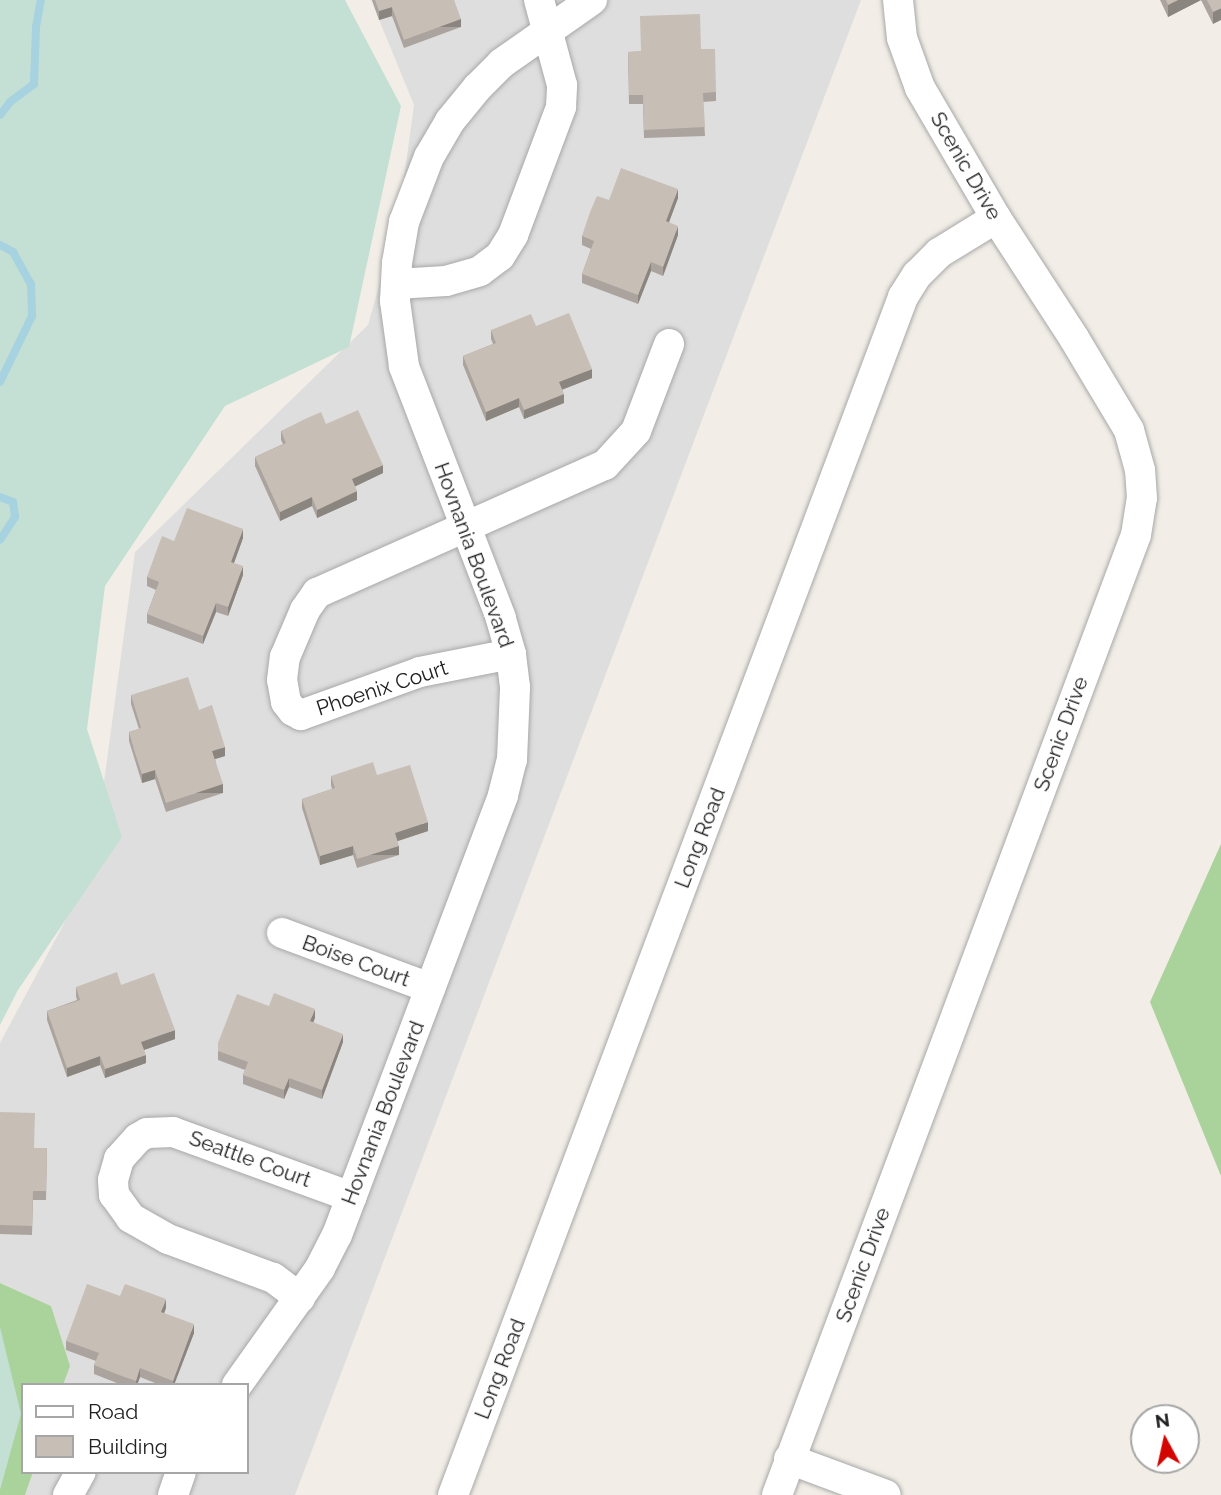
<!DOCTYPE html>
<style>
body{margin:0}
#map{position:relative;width:1221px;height:1495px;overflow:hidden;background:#f2eee7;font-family:Raleway,sans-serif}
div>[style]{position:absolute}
.residential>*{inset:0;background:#dfdede}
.forest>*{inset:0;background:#aad29b}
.wetland>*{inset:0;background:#c4e0d4}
.stream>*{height:8px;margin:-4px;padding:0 4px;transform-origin:4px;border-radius:4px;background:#a7d2e0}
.roads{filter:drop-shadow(0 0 2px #a8a8a8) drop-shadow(0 0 2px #a8a8a8)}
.minor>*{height:30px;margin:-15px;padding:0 15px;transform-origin:15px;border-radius:15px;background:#fff}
.wall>*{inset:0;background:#aba39d}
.shaded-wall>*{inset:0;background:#8b857f;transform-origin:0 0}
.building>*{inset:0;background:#c7beb6}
span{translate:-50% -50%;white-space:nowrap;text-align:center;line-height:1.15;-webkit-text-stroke:5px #fff;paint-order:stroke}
.street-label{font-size:21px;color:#212121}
.legend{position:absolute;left:21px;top:1383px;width:228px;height:91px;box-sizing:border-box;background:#fff;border:2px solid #a6a6a6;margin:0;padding:9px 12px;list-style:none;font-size:21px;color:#212121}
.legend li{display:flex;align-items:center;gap:14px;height:35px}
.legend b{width:35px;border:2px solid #a6a6a6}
.north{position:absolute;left:1130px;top:1404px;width:70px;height:70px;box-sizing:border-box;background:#fff;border:2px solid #a6a6a6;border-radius:50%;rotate:352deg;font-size:19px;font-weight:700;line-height:28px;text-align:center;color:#212121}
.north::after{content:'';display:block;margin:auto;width:24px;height:32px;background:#d20500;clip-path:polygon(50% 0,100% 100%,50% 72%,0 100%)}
</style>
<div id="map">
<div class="residential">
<div style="clip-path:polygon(371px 0,861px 0,295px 1495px,25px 1495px,33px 1472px,247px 1472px,247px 1385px,63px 1385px,69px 1366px,51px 1306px,0 1283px,0 1043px,92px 871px,135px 552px,368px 325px,399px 215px,414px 105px)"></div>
</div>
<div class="forest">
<div style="clip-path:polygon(1221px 844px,1221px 1176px,1150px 1002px)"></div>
<div style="clip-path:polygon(0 1283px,51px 1306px,70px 1366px,63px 1385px,23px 1385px,23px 1472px,33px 1472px,25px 1495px,0 1495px)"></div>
</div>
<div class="wetland">
<div style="clip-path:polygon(0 0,345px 0,401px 106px,349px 347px,225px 406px,105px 586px,87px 729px,122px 837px,18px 990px,0 1025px)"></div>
<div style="clip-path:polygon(0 1327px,21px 1414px,0 1490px)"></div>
</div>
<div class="stream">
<div style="left:0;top:115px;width:16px;rotate:-52deg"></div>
<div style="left:10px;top:102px;width:30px;rotate:-37deg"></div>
<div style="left:34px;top:84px;width:57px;rotate:-88deg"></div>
<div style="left:36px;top:27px;width:27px;rotate:-80deg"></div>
<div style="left:0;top:245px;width:15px;rotate:28deg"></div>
<div style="left:13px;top:252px;width:37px;rotate:61deg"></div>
<div style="left:31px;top:284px;width:32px;rotate:88deg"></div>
<div style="left:32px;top:316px;width:73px;rotate:115.9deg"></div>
<div style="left:0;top:497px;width:14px;rotate:21deg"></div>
<div style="left:13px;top:502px;width:15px;rotate:82deg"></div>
<div style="left:15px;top:517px;width:27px;rotate:123deg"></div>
</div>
<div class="roads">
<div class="minor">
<div style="left:396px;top:284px;width:50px;rotate:-3.4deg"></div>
<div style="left:446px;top:281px;width:35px;rotate:-16deg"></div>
<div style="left:480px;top:271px;width:25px;rotate:-37deg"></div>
<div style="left:500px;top:256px;width:25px;rotate:-58deg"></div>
<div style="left:513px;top:235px;width:137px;rotate:-69.4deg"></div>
<div style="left:561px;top:107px;width:22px;rotate:-87deg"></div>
<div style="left:562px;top:85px;width:88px;rotate:-105.1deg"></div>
<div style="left:511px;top:654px;width:93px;rotate:168.8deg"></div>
<div style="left:420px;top:672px;width:127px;rotate:160.1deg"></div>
<div style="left:301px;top:715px;width:9px;rotate:-153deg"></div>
<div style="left:293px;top:711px;width:11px;rotate:-128deg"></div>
<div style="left:286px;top:702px;width:22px;rotate:-100deg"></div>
<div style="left:282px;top:680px;width:23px;rotate:-83deg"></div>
<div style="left:285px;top:657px;width:51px;rotate:-66.9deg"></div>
<div style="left:305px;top:610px;width:21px;rotate:-55deg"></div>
<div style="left:317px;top:593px;width:315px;rotate:-24deg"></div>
<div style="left:605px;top:465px;width:46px;rotate:-47.6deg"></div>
<div style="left:636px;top:431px;width:93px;rotate:-69.2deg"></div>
<div style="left:282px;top:933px;width:158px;rotate:20.4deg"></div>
<div style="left:300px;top:1298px;width:34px;rotate:-143deg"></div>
<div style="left:273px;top:1278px;width:112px;rotate:-159.6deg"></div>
<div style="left:168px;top:1239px;width:43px;rotate:-150.4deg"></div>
<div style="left:131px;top:1218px;width:29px;rotate:-126deg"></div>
<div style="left:114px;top:1195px;width:15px;rotate:-94deg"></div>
<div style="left:113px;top:1180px;width:22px;rotate:-74deg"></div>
<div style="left:119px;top:1159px;width:28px;rotate:-48deg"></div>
<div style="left:138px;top:1138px;width:10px;rotate:-29deg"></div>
<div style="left:147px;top:1133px;width:26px;rotate:-2deg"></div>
<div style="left:173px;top:1132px;width:190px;rotate:20deg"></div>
<div style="left:237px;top:1385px;width:143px;rotate:-54.6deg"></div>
<div style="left:320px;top:1268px;width:37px;rotate:-63deg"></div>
<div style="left:337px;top:1235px;width:470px;rotate:-69.3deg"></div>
<div style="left:503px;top:795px;width:36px;rotate:-76deg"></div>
<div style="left:512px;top:760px;width:73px;rotate:-87.6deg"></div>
<div style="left:515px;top:687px;width:33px;rotate:-97deg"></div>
<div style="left:511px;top:654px;width:37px;rotate:-106deg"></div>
<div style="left:501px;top:618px;width:270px;rotate:-111.1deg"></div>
<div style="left:404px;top:366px;width:66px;rotate:-97.9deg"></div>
<div style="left:395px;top:301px;width:38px;rotate:-87deg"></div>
<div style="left:397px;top:263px;width:42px;rotate:-80.3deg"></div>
<div style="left:404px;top:222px;width:70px;rotate:-69deg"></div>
<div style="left:429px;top:157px;width:42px;rotate:-59.7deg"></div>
<div style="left:450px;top:121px;width:43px;rotate:-50.7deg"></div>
<div style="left:477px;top:88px;width:35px;rotate:-45deg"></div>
<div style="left:502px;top:63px;width:110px;rotate:-35deg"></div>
<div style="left:789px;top:1459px;width:103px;rotate:20.4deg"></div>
<div style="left:68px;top:1495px;width:26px;rotate:-61deg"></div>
<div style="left:173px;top:1495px;width:24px;rotate:-71deg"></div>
<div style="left:453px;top:1495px;width:1280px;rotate:-69.41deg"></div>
<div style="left:903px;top:297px;width:26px;rotate:-58deg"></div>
<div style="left:917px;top:275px;width:31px;rotate:-45deg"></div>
<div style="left:939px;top:253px;width:67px;rotate:-31.6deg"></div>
<div style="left:777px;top:1495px;width:1025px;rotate:-69.5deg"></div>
<div style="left:1136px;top:535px;width:37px;rotate:-81deg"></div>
<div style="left:1142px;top:498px;width:28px;rotate:-94deg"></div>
<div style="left:1140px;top:470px;width:41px;rotate:-105.4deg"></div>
<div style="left:1129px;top:430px;width:107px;rotate:-120.9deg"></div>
<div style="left:1074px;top:338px;width:143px;rotate:-123deg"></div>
<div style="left:996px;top:218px;width:151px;rotate:-120.3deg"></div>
<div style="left:920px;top:88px;width:53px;rotate:-109.8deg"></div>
<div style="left:902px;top:38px;width:38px;rotate:-96deg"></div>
</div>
</div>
<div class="wall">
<div style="clip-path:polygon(372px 0,454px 0,461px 27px,404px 48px,392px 16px,379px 20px)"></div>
<div style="clip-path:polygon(1160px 0,1201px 0,1168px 17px)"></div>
<div style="clip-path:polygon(1201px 0,1221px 0,1213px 24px)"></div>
<div style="clip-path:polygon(701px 49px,716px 92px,716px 101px,703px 102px,705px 136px,644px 138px,643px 104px,629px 104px,628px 52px)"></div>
<div style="clip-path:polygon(678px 198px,669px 222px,678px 235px,663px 276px,651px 271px,638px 304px,582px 283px,582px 274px,591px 249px,582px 245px,582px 236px,609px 200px)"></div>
<div style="clip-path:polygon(536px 326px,592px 378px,562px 389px,564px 403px,524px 419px,519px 407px,486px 421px,463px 365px,463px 356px,493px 344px,491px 339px,491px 330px)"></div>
<div style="clip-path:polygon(326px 424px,383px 473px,355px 486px,357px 500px,317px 518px,312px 506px,280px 521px,255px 466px,255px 457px,283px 444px,281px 440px,281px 431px)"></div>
<div style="clip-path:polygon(243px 538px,234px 563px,243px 575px,228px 616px,216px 612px,203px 644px,147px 623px,147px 614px,156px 590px,147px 586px,147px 577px,174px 541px)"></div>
<div style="clip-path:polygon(131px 695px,199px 710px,225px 756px,215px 759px,223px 793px,166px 812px,155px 779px,142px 783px,129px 741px,129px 732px,139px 729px,131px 704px)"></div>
<div style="clip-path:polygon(377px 775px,428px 831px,397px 841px,399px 855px,357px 868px,353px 855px,320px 865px,302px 808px,302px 799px,332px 789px,331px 785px,331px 776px)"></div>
<div style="clip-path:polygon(121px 985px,175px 1039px,144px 1050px,146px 1063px,105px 1078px,100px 1065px,67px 1077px,47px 1020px,47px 1011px,77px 1000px,76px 996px,76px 987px)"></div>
<div style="clip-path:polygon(269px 1006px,315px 1018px,313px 1022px,343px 1042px,322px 1099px,289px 1087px,284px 1099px,243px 1084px,243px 1075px,245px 1070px,218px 1060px,218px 1043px)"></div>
<div style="clip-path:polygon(0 1112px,34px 1148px,47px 1148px,46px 1200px,33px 1200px,32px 1235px,0 1234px)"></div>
<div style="clip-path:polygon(120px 1296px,166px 1308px,164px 1313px,194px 1333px,174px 1385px,160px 1385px,140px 1377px,137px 1385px,122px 1385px,94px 1374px,94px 1365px,96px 1361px,66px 1350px,66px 1341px)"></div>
</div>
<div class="shaded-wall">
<div style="clip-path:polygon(1178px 0,1201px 0,1168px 17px,1168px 5px)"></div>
<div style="clip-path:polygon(392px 7px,392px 16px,379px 20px,379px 11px)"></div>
<div style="clip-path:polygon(1221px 8px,1221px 20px,1213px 24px,1213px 12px)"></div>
<div style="left:461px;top:19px;width:8px;height:61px;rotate:90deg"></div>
<div style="clip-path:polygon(678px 189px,678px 198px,666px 230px,666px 221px)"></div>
<div style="clip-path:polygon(678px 226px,678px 235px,663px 276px,663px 267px)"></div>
<div style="clip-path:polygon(651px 262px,651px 271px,638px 304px,638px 295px)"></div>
<div style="clip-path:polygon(592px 369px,592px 378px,559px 391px,559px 382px)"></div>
<div style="clip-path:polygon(564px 394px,564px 403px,524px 419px,524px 410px)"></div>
<div style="clip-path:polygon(519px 398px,519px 407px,486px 421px,486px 412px)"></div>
<div style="clip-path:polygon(383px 465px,383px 473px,352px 488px,352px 479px)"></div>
<div style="clip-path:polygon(357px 491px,357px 500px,317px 518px,317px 510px)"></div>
<div style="clip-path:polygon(312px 497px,312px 506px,280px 521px,280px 512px)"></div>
<div style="clip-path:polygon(243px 529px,243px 538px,231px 571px,231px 562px)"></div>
<div style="clip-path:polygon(243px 566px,243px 575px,228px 616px,228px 607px)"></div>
<div style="clip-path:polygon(216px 603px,216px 612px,203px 644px,203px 636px)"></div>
<div style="clip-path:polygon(225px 747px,225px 756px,212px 760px,212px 751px)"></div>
<div style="clip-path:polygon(155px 770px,155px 779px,142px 783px,142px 774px)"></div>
<div style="left:223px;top:784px;width:9px;height:60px;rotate:90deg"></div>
<div style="clip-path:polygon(428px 822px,428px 831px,395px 842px,395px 833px)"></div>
<div style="clip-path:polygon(353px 846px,353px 855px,320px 865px,320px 856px)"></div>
<div style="left:399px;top:846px;width:9px;height:44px;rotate:90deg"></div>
<div style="clip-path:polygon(315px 1009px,315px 1018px,310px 1030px,310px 1021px)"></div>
<div style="clip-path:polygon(175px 1030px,175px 1039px,141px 1051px,141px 1042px)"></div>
<div style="clip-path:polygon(343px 1034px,343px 1042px,322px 1099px,322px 1090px)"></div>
<div style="clip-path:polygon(146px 1055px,146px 1063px,105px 1078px,105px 1069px)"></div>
<div style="clip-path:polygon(100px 1056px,100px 1065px,67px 1077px,67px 1068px)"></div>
<div style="clip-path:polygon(289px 1078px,289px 1087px,284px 1099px,284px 1090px)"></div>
<div style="clip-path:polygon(166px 1299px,166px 1308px,161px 1321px,161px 1312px)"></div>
<div style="clip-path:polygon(194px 1324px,194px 1333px,174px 1385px,173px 1385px,173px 1381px)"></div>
<div style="clip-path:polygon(140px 1368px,140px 1377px,137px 1385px,136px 1385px,136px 1381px)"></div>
</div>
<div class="building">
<div style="clip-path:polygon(375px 0,454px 0,461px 19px,404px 40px,392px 7px,379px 11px)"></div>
<div style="clip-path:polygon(1166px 0,1178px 0,1168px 5px)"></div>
<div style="clip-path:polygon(1207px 0,1221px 0,1221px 8px,1213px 12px)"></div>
<div style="clip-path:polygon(700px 14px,701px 49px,715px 49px,716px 92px,703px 93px,705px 127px,644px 130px,643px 95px,629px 95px,629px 74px,628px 52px,641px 51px,640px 16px)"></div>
<div style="clip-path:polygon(621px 168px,678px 189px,666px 221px,678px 226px,663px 267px,651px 262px,638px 295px,582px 274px,594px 241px,582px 236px,590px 212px,597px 196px,609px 200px)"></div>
<div style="clip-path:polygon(569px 313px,592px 369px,559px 382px,564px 394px,524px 410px,519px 398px,486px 412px,463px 356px,496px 343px,491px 330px,531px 314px,536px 326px)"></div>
<div style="clip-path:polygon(358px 410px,383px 465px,352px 479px,357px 491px,317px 510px,312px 497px,280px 512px,255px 457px,286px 443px,281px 431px,305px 419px,321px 412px,326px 424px)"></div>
<div style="clip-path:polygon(187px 508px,243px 529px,231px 562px,243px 566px,228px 607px,216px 603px,203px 636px,147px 614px,159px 582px,147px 577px,156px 552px,162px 536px,174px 541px)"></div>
<div style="clip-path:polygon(188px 677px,199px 710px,212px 705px,220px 731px,225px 747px,212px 751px,223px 784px,166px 803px,155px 770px,142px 774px,135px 753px,129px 732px,141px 728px,131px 695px)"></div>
<div style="clip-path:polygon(373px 762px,377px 775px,410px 765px,428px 822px,395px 833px,399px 846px,357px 859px,353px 846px,320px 856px,302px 799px,335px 788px,331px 776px)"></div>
<div style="clip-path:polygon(117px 972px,121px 985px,154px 973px,175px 1030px,141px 1042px,146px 1055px,105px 1069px,100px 1056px,67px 1068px,47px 1011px,80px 1000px,76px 987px)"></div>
<div style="clip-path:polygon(274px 993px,315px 1009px,310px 1021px,343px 1034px,322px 1090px,289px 1078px,284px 1090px,243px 1075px,248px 1062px,218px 1051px,218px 1043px,237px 994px,269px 1006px)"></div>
<div style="clip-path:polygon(0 1112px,35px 1113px,34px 1148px,47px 1148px,46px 1191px,33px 1191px,32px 1226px,0 1225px)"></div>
<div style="clip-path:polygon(87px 1284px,120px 1296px,125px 1284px,150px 1293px,166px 1299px,161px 1312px,194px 1324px,173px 1381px,140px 1368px,136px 1381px,119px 1375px,94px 1365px,99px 1353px,66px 1341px)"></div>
</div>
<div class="street-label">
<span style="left:966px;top:166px;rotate:60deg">Scenic Drive</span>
<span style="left:474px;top:555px;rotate:70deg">Hovnania Boulevard</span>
<span style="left:382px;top:688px;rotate:-18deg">Phoenix Court</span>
<span style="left:1061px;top:734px;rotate:-70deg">Scenic Drive</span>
<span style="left:700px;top:838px;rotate:-69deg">Long Road</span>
<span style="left:356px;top:961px;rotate:20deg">Boise Court</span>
<span style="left:383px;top:1113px;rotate:-69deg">Hovnania Boulevard</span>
<span style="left:250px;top:1159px;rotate:20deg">Seattle Court</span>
<span style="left:863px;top:1265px;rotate:-70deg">Scenic Drive</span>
<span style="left:500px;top:1369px;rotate:-69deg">Long Road</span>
</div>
<ul class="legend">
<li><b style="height:9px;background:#fff"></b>Road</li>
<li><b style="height:19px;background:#c7beb6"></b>Building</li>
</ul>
<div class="north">N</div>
</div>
